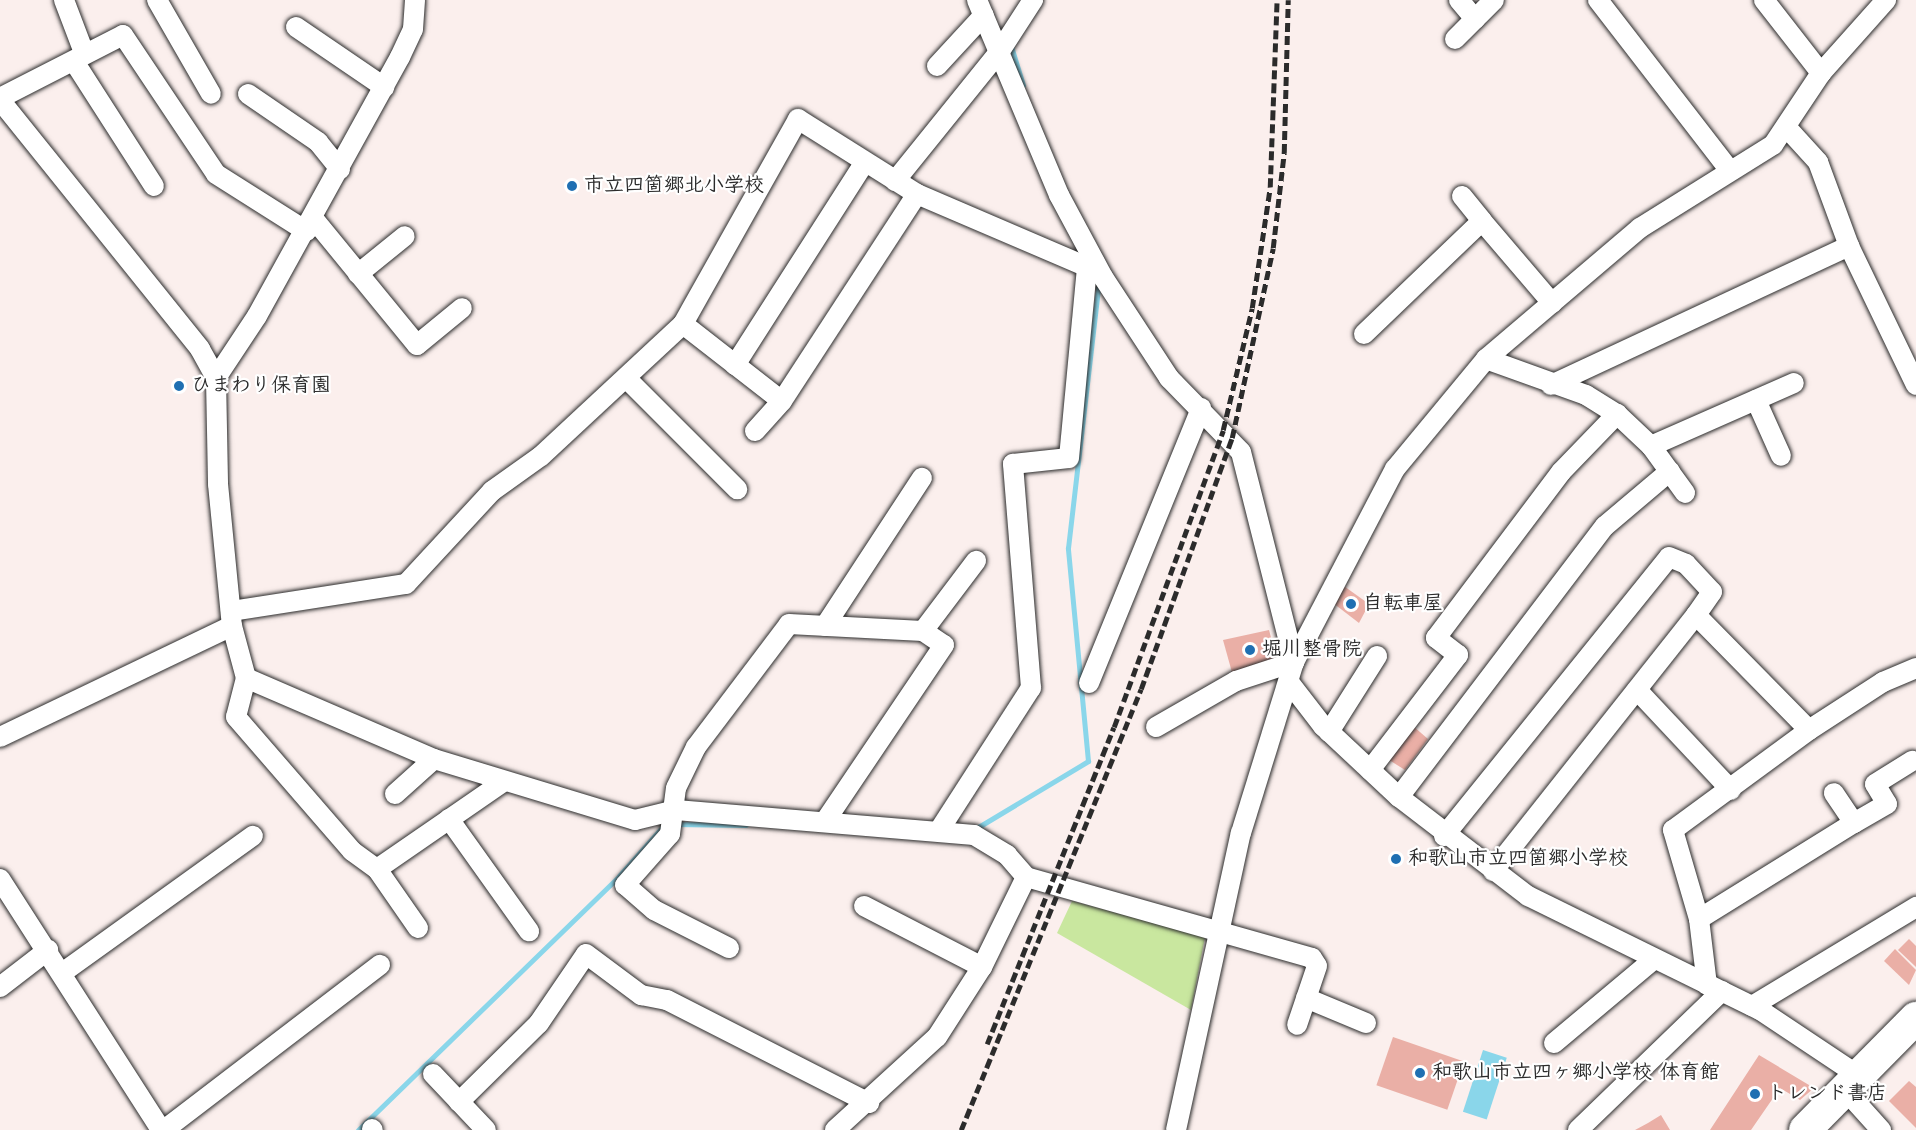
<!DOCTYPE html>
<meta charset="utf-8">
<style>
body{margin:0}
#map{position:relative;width:1916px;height:1130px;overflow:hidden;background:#fbefed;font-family:Kalam,"Klee One",sans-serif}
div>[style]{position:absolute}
.green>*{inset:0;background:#c9e79f}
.water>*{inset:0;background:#8ad6ea;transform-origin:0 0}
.stream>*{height:5px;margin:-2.5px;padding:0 2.5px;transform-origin:2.5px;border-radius:2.5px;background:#8ad6ea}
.building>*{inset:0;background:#eaafa6;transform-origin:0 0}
.roads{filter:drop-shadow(0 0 2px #2b2b2b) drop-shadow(0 0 2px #2b2b2b)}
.minor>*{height:20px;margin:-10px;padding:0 10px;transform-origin:10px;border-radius:10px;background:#fff}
.trunk>*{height:32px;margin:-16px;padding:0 16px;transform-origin:16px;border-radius:16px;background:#fff}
.rail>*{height:4.5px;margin-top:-2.25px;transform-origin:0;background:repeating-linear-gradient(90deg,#2b2b2b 0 9px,transparent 0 13.5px)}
.dots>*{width:16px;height:16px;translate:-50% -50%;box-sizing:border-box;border:3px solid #fff;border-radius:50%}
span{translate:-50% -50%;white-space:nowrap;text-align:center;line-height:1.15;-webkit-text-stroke:4.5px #fff;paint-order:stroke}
.poi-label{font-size:20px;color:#2b2b2b;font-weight:700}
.left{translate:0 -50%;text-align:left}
</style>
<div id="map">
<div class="green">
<div style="clip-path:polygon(1072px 901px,1205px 937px,1191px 1010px,1057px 933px)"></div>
</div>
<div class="water">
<div style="left:1483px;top:1050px;width:25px;height:65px;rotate:18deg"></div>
</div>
<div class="stream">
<div style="left:1011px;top:46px;width:41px;rotate:72.9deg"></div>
<div style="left:674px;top:824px;width:72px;rotate:0.8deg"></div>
<div style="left:975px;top:829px;width:132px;rotate:-31deg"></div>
<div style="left:1088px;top:761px;width:214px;rotate:-95.4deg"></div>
<div style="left:1068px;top:548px;width:269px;rotate:-83.4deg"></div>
<div style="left:358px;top:1130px;width:364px;rotate:-44.2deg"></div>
<div style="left:619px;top:876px;width:69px;rotate:-48.5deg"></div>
</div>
<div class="building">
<div style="clip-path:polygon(1341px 584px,1369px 604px,1359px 623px,1333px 603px)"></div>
<div style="clip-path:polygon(1269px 630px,1277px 660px,1233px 676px,1223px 640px)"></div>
<div style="clip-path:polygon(1413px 726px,1428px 739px,1405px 770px,1386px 758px)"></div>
<div style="clip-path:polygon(1909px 939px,1916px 946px,1916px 967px,1898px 950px)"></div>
<div style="clip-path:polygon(1895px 949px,1916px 970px,1909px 985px,1884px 961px)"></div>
<div style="left:1393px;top:1037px;width:75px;height:51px;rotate:19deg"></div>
<div style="clip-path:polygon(1759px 1055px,1814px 1088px,1800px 1100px,1780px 1088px,1751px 1130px,1710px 1130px)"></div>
<div style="clip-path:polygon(1909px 1081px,1916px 1087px,1916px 1128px,1889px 1101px)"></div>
<div style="clip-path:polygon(1661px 1115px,1670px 1130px,1635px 1130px,1648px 1123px)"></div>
</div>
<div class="roads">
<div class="minor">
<div style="left:64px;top:0;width:53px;rotate:69.2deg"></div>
<div style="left:157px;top:0;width:108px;rotate:60.1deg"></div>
<div style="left:977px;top:0;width:212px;rotate:67.2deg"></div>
<div style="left:1059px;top:195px;width:93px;rotate:61.8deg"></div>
<div style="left:1103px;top:277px;width:121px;rotate:56.8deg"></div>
<div style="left:1169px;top:378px;width:103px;rotate:45.8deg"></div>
<div style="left:1241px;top:452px;width:217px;rotate:75.8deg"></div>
<div style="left:1459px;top:0;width:25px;rotate:50deg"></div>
<div style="left:1598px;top:0;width:216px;rotate:52.3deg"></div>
<div style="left:1764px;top:0;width:93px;rotate:52deg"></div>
<div style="left:296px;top:27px;width:107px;rotate:34.3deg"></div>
<div style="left:1455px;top:39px;width:55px;rotate:-45deg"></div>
<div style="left:75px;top:63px;width:146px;rotate:57.3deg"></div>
<div style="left:937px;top:66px;width:69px;rotate:-47.3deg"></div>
<div style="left:248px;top:94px;width:85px;rotate:34.4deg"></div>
<div style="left:318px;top:142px;width:35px;rotate:51deg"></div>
<div style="left:0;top:98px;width:138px;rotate:-27.1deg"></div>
<div style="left:123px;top:35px;width:167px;rotate:56.2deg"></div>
<div style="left:216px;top:174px;width:107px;rotate:32.3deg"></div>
<div style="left:0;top:100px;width:319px;rotate:51.2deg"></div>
<div style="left:200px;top:349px;width:33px;rotate:61deg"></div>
<div style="left:216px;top:378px;width:106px;rotate:88.9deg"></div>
<div style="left:218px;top:484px;width:143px;rotate:84.4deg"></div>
<div style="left:232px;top:626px;width:54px;rotate:74.9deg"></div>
<div style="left:246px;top:678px;width:205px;rotate:23.3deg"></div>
<div style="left:434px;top:759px;width:210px;rotate:16.9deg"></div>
<div style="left:635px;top:820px;width:42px;rotate:-13.7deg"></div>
<div style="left:676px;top:810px;width:299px;rotate:4.8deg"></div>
<div style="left:974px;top:835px;width:39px;rotate:31deg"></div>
<div style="left:1007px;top:855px;width:29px;rotate:49deg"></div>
<div style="left:1026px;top:877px;width:297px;rotate:15.8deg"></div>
<div style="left:1312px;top:958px;width:9px;rotate:58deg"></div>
<div style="left:1317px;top:966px;width:62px;rotate:108.7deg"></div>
<div style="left:1788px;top:129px;width:45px;rotate:47.7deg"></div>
<div style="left:1818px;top:162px;width:90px;rotate:69.7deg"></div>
<div style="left:1849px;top:246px;width:154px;rotate:64.3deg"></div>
<div style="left:895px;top:181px;width:167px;rotate:-51.1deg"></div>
<div style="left:1000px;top:51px;width:61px;rotate:-57.1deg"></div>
<div style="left:1462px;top:196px;width:32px;rotate:51deg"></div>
<div style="left:313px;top:218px;width:164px;rotate:50.7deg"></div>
<div style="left:417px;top:345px;width:58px;rotate:-39.4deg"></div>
<div style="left:358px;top:274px;width:60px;rotate:-39deg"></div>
<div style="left:683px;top:324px;width:125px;rotate:37.9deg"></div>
<div style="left:1364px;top:334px;width:163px;rotate:-43.8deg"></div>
<div style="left:1482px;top:221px;width:108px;rotate:49.5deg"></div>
<div style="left:1486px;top:359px;width:106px;rotate:19.8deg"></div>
<div style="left:1586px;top:395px;width:36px;rotate:32deg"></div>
<div style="left:1617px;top:414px;width:47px;rotate:43.3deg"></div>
<div style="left:1651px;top:446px;width:58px;rotate:54.1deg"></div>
<div style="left:735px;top:365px;width:240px;rotate:-57.4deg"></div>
<div style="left:216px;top:378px;width:74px;rotate:-56.5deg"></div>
<div style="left:257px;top:316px;width:296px;rotate:-61.1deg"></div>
<div style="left:400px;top:57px;width:31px;rotate:-65deg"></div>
<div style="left:413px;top:29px;width:29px;rotate:-86deg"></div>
<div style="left:627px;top:379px;width:156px;rotate:45deg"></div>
<div style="left:1551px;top:385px;width:329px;rotate:-25deg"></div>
<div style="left:1756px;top:400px;width:61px;rotate:65.9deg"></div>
<div style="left:755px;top:431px;width:40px;rotate:-48deg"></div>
<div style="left:782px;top:401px;width:247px;rotate:-56.9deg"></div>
<div style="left:1651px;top:446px;width:156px;rotate:-23.8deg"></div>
<div style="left:231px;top:611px;width:177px;rotate:-8.8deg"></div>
<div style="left:406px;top:584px;width:127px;rotate:-47.2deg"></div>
<div style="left:492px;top:491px;width:60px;rotate:-35.5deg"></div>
<div style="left:541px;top:456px;width:194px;rotate:-42.9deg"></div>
<div style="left:683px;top:324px;width:235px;rotate:-60.7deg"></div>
<div style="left:798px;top:119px;width:141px;rotate:32.2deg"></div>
<div style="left:917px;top:194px;width:185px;rotate:23.2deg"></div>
<div style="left:1087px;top:267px;width:9px;rotate:-27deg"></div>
<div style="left:825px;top:626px;width:177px;rotate:-56.8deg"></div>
<div style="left:923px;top:631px;width:88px;rotate:-52.9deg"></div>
<div style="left:246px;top:678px;width:40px;rotate:104.4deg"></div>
<div style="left:236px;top:717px;width:177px;rotate:49.1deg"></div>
<div style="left:352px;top:851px;width:31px;rotate:36deg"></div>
<div style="left:1289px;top:682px;width:56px;rotate:52.3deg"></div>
<div style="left:1323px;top:726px;width:104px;rotate:43.1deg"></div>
<div style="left:1399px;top:797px;width:163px;rotate:37.5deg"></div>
<div style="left:1528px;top:896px;width:258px;rotate:26.2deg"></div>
<div style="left:1760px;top:1010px;width:119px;rotate:33.7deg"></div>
<div style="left:1089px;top:683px;width:297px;rotate:-67.8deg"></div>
<div style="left:1637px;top:690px;width:137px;rotate:46.8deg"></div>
<div style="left:1156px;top:727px;width:92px;rotate:-29.9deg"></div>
<div style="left:1236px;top:681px;width:61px;rotate:-18.1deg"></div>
<div style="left:1329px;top:732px;width:90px;rotate:-57.7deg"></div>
<div style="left:0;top:737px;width:257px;rotate:-25.6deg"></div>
<div style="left:1370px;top:770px;width:145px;rotate:-52.6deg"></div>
<div style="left:1458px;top:655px;width:28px;rotate:-142deg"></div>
<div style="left:1436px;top:638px;width:208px;rotate:-53deg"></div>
<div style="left:1561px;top:472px;width:81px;rotate:-46deg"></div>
<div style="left:395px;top:794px;width:52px;rotate:-41.9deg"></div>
<div style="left:1399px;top:797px;width:340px;rotate:-52.8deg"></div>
<div style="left:1605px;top:526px;width:85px;rotate:-40.2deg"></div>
<div style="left:449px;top:819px;width:138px;rotate:54.5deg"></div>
<div style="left:1854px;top:823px;width:38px;rotate:-30deg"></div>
<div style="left:1887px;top:804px;width:23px;rotate:-121deg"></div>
<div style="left:1875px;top:784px;width:44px;rotate:-31.9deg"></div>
<div style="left:940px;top:829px;width:168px;rotate:-57.2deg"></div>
<div style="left:1031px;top:688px;width:225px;rotate:-94.6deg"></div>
<div style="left:1013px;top:464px;width:56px;rotate:-6.1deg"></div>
<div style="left:1069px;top:458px;width:192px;rotate:-84.6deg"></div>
<div style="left:1444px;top:836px;width:358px;rotate:-51.1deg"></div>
<div style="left:1669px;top:557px;width:18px;rotate:22deg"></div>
<div style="left:1686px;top:564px;width:38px;rotate:47deg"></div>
<div style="left:1712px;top:592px;width:28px;rotate:125deg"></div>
<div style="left:1696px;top:615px;width:161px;rotate:45.5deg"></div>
<div style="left:1809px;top:730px;width:88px;rotate:-33deg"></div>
<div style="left:1883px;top:682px;width:36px;rotate:-23deg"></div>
<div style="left:1493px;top:871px;width:327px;rotate:-51.6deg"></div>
<div style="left:0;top:879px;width:298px;rotate:57.3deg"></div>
<div style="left:864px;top:906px;width:133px;rotate:27.3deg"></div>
<div style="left:1699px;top:919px;width:182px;rotate:-31.8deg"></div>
<div style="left:1854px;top:823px;width:36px;rotate:-124deg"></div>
<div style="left:418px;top:928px;width:72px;rotate:-124.8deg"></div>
<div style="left:377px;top:869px;width:153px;rotate:-34.6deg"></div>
<div style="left:729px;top:948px;width:84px;rotate:-153.1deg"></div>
<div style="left:654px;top:910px;width:38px;rotate:-139deg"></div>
<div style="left:625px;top:885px;width:68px;rotate:-48.6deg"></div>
<div style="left:670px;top:834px;width:46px;rotate:-82.6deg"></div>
<div style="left:676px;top:788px;width:46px;rotate:-64deg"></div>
<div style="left:696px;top:747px;width:154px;rotate:-52.9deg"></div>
<div style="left:789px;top:624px;width:134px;rotate:3deg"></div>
<div style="left:923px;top:631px;width:25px;rotate:34deg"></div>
<div style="left:944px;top:645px;width:211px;rotate:124deg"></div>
<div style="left:62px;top:973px;width:235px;rotate:-35.7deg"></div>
<div style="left:1707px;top:985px;width:66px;rotate:-96.9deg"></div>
<div style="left:1699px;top:919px;width:93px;rotate:-106.3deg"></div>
<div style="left:1673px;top:830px;width:169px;rotate:-36.3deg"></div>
<div style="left:0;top:987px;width:61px;rotate:-37.6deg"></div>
<div style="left:1306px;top:998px;width:65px;rotate:22.6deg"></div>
<div style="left:1752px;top:1006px;width:192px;rotate:-31.1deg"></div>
<div style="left:1554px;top:1043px;width:131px;rotate:-40deg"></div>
<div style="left:433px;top:1074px;width:77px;rotate:46.6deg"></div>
<div style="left:1845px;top:1090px;width:54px;rotate:48deg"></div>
<div style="left:459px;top:1102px;width:112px;rotate:-44.6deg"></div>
<div style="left:539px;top:1023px;width:83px;rotate:-55.7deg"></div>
<div style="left:586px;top:954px;width:69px;rotate:36.7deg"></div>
<div style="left:641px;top:995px;width:26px;rotate:11deg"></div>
<div style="left:667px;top:1000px;width:227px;rotate:27deg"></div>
<div style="left:372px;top:1129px;width:1px;rotate:45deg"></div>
<div style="left:164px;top:1130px;width:272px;rotate:-37.4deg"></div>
<div style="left:835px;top:1130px;width:138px;rotate:-42.4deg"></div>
<div style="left:937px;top:1037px;width:83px;rotate:-57.3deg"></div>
<div style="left:982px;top:967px;width:100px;rotate:-63.9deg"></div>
<div style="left:1176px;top:1130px;width:304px;rotate:-77.7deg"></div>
<div style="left:1241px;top:833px;width:179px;rotate:-72.8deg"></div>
<div style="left:1294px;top:662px;width:218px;rotate:-62.4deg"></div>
<div style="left:1395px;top:469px;width:143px;rotate:-50.4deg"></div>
<div style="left:1486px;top:359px;width:202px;rotate:-40.4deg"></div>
<div style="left:1640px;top:228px;width:157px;rotate:-32deg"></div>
<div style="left:1773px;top:145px;width:87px;rotate:-56.3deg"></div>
<div style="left:1821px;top:73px;width:98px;rotate:-48.3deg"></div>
<div style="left:1578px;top:1130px;width:200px;rotate:-44deg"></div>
</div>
<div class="trunk">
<div style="left:1805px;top:1130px;width:158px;rotate:-45.3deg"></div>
</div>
</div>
<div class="rail">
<div style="left:987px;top:1044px;width:341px;rotate:-68.2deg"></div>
<div style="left:1114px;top:727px;width:316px;rotate:-69.8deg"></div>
<div style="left:1223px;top:430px;width:125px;rotate:-76.6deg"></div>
<div style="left:1252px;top:308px;width:122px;rotate:-81.5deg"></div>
<div style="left:1270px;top:187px;width:187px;rotate:-87.9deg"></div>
<div style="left:961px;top:1130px;width:476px;rotate:-67.8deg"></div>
<div style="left:1141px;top:689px;width:267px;rotate:-70.1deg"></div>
<div style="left:1232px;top:438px;width:194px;rotate:-77.8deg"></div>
<div style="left:1273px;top:248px;width:96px;rotate:-83.4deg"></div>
<div style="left:1284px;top:153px;width:153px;rotate:-88.5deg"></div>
</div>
<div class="dots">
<div style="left:572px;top:186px;background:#1f6fb2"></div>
<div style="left:179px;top:386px;background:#1f6fb2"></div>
<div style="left:1351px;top:604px;background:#1f6fb2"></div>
<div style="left:1250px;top:650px;background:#1f6fb2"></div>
<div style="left:1396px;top:859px;background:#1f6fb2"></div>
<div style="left:1420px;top:1073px;background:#1f6fb2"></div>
<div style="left:1755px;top:1094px;background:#1f6fb2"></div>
</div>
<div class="poi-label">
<span class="left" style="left:584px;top:186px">市立四箇郷北小学校</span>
<span class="left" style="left:191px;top:386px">ひまわり保育園</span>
<span class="left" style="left:1363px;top:604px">自転車屋</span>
<span class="left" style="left:1262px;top:650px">堀川整骨院</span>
<span class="left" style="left:1408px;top:859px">和歌山市立四箇郷小学校</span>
<span class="left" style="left:1432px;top:1073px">和歌山市立四ヶ郷小学校 体育館</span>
<span class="left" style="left:1767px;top:1094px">トレンド書店</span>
</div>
</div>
